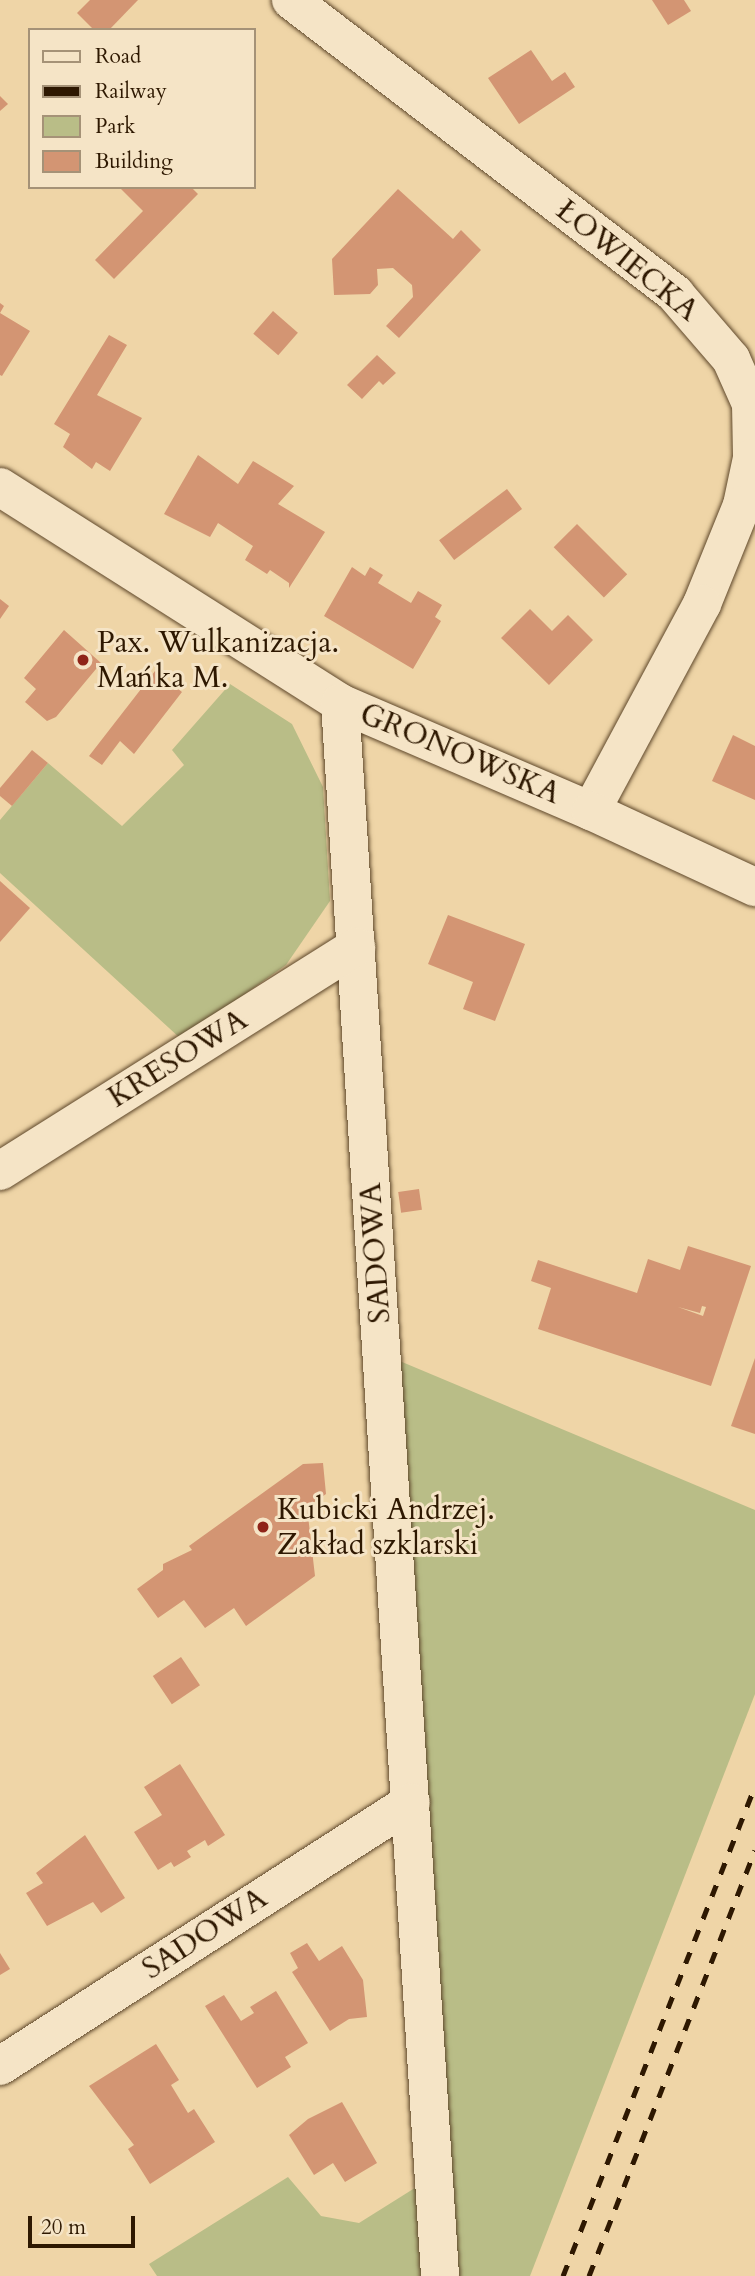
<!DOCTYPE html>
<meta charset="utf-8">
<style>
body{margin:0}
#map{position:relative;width:755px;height:2276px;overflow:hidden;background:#efd5a7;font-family:Cardo,serif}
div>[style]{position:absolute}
.green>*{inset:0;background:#b9bd87}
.building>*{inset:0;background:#d39573;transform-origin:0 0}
.roads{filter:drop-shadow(0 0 2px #5e472a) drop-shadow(0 0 2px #5e472a)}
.minor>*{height:38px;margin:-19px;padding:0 19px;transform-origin:19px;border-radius:19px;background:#f5e4c6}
.rail>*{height:5px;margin-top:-2.5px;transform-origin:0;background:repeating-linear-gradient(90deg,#2e1801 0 12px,transparent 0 24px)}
.dots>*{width:19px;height:19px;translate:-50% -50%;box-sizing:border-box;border:4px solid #f5e4c6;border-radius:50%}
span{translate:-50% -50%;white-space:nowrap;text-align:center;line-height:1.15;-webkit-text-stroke:6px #f5e4c6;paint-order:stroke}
.street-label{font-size:30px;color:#2e1801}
.poi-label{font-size:30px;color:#2e1801}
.left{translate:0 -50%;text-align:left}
.legend{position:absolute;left:28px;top:28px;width:228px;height:161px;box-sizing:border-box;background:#f5e4c6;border:2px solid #a59277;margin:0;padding:9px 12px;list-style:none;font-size:21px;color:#2e1801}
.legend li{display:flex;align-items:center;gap:14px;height:35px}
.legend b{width:35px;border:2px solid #a59277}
.scale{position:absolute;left:28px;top:2216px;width:107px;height:32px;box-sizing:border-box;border:4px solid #2e1801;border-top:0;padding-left:9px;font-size:21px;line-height:24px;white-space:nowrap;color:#2e1801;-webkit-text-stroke:5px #f5e4c6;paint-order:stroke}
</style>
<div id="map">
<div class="green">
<div style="clip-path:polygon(230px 684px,292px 724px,323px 787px,330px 901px,286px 965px,181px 1039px,0 873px,0 820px,48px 763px,122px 826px,184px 765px,172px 750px)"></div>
<div style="clip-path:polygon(383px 1354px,755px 1510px,755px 1694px,530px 2276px,440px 2276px)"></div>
<div style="clip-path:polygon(288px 2177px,321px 2216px,359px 2223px,418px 2186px,425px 2276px,157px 2276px,149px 2264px)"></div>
</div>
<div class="building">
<div style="clip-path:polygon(90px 0,138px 0,109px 30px,94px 30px,77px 13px)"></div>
<div style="clip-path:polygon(652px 0,684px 0,691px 11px,668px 25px)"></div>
<div style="clip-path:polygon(531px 50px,552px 81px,565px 72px,575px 87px,519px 124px,488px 78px)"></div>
<div style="clip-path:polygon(0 96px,8px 104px,0 111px)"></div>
<div style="clip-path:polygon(119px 187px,191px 187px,198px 194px,114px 279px,95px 260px,143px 211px)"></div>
<div style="clip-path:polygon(398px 189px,453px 239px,461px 230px,481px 250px,399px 338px,386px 326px,413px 297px,412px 285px,393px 268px,377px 269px,378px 285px,370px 294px,334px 295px,332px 259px)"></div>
<div style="clip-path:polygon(0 303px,4px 306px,0 313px,30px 331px,2px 376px,0 375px)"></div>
<div style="left:273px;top:311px;width:33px;height:30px;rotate:41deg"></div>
<div style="clip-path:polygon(109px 335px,127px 345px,97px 395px,142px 418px,110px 471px,96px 462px,92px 469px,63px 447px,70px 434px,54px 424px)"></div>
<div style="clip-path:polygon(377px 355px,396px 373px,383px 385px,379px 381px,362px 399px,347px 385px)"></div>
<div style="clip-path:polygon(198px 455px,238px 484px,253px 461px,294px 486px,278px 504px,325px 532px,289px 588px,289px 583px,270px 570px,267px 574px,245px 560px,253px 546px,218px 523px,210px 537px,164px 514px)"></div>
<div style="left:507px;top:489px;width:25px;height:85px;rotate:53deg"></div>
<div style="left:577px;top:524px;width:71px;height:33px;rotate:45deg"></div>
<div style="clip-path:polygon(352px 567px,365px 576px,370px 567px,383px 575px,378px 583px,411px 603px,418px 591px,442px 605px,435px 617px,441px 621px,413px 669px,324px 616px)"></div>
<div style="clip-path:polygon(0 599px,9px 606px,0 619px)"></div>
<div style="clip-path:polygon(530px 609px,552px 631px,568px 615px,593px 640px,549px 685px,501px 638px)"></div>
<div style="clip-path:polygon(64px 630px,101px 663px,56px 717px,47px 721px,25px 702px,36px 689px,24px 678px)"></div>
<div style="clip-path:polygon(155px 671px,182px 692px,134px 754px,120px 741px,102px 765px,89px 756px)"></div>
<div style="clip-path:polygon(733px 735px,755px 746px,755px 800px,712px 781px)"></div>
<div style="clip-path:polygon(32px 750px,48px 763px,12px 806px,0 796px,0 788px)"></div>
<div style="clip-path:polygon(0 881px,30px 908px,0 942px)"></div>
<div style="clip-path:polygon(448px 915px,525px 944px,495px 1021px,463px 1009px,473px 982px,428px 964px)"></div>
<div style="left:419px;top:1189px;width:21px;height:21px;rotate:82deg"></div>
<div style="clip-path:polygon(evenodd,688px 1246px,751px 1266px,711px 1386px,538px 1329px,551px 1288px,531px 1281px,538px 1260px,637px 1293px,648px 1259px,680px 1270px,688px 1246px,702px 1306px,706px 1307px,703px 1316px,678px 1307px,700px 1313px,702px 1306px)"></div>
<div style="clip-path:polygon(755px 1358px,755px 1434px,731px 1426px)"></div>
<div style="clip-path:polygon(323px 1463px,326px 1494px,307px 1507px,315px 1576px,246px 1626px,234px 1608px,205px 1628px,184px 1600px,158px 1618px,137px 1589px,163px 1570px,163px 1564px,192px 1550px,189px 1546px,303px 1464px)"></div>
<div style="left:181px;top:1657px;width:34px;height:34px;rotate:56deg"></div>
<div style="clip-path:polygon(180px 1764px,225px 1835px,208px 1846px,205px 1840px,187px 1851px,191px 1857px,174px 1867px,171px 1862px,158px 1870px,134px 1832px,162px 1815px,144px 1787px)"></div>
<div style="clip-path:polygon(85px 1835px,125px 1898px,101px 1913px,93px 1902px,47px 1926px,26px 1893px,43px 1883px,36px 1873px)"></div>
<div style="clip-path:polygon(307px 1943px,319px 1961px,342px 1946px,363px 1980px,367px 2017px,349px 2019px,330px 2031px,292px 1972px,298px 1968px,290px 1953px)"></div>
<div style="clip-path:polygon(0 1953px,10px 1969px,0 1975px)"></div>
<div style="clip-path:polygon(276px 1991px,308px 2043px,285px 2057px,291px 2067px,257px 2088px,205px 2006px,224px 1995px,241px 2021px,254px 2013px,250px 2007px)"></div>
<div style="clip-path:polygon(156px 2044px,179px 2080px,171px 2085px,188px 2113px,194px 2109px,215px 2142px,150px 2184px,128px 2149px,134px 2145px,89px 2086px)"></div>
<div style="clip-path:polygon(342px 2102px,377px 2163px,345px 2182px,333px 2163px,314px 2175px,289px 2135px,308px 2119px)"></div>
</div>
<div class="roads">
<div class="minor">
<div style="left:291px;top:0;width:484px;rotate:37.4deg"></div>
<div style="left:675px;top:294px;width:86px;rotate:49.3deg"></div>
<div style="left:731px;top:359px;width:49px;rotate:66deg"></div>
<div style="left:751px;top:404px;width:54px;rotate:88.9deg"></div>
<div style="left:752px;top:458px;width:48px;rotate:102deg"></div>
<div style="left:742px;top:505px;width:107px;rotate:112deg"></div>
<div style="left:702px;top:604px;width:235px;rotate:118.2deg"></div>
<div style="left:0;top:487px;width:403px;rotate:32.4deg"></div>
<div style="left:340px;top:703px;width:273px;rotate:23.3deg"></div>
<div style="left:591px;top:811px;width:181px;rotate:24.9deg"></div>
<div style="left:340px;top:703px;width:1576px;rotate:86.36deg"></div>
<div style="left:0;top:1171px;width:421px;rotate:-32.2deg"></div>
<div style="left:0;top:2066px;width:488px;rotate:-32.7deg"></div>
</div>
</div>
<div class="rail">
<div style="left:563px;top:2276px;width:526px;rotate:-68.6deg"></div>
<div style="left:589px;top:2276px;width:457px;rotate:-68.7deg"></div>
</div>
<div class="dots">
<div style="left:83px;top:660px;background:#8f2418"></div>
<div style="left:263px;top:1527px;background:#8f2418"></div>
</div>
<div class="street-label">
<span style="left:627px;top:261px;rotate:39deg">ŁOWIECKA</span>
<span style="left:460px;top:754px;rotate:23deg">GRONOWSKA</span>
<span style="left:178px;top:1059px;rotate:-32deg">KRESOWA</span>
<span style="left:376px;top:1253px;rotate:-94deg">SADOWA</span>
<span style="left:205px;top:1934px;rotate:-33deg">SADOWA</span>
</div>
<div class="poi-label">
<span class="left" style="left:97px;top:660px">Pax. Wulkanizacja.<br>Mańka M.</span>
<span class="left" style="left:277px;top:1527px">Kubicki Andrzej.<br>Zakład szklarski</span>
</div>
<ul class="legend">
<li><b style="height:9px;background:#f5e4c6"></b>Road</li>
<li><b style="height:9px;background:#2e1801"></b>Railway</li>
<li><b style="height:19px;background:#b9bd87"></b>Park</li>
<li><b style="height:19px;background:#d39573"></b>Building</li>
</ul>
<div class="scale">20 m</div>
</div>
